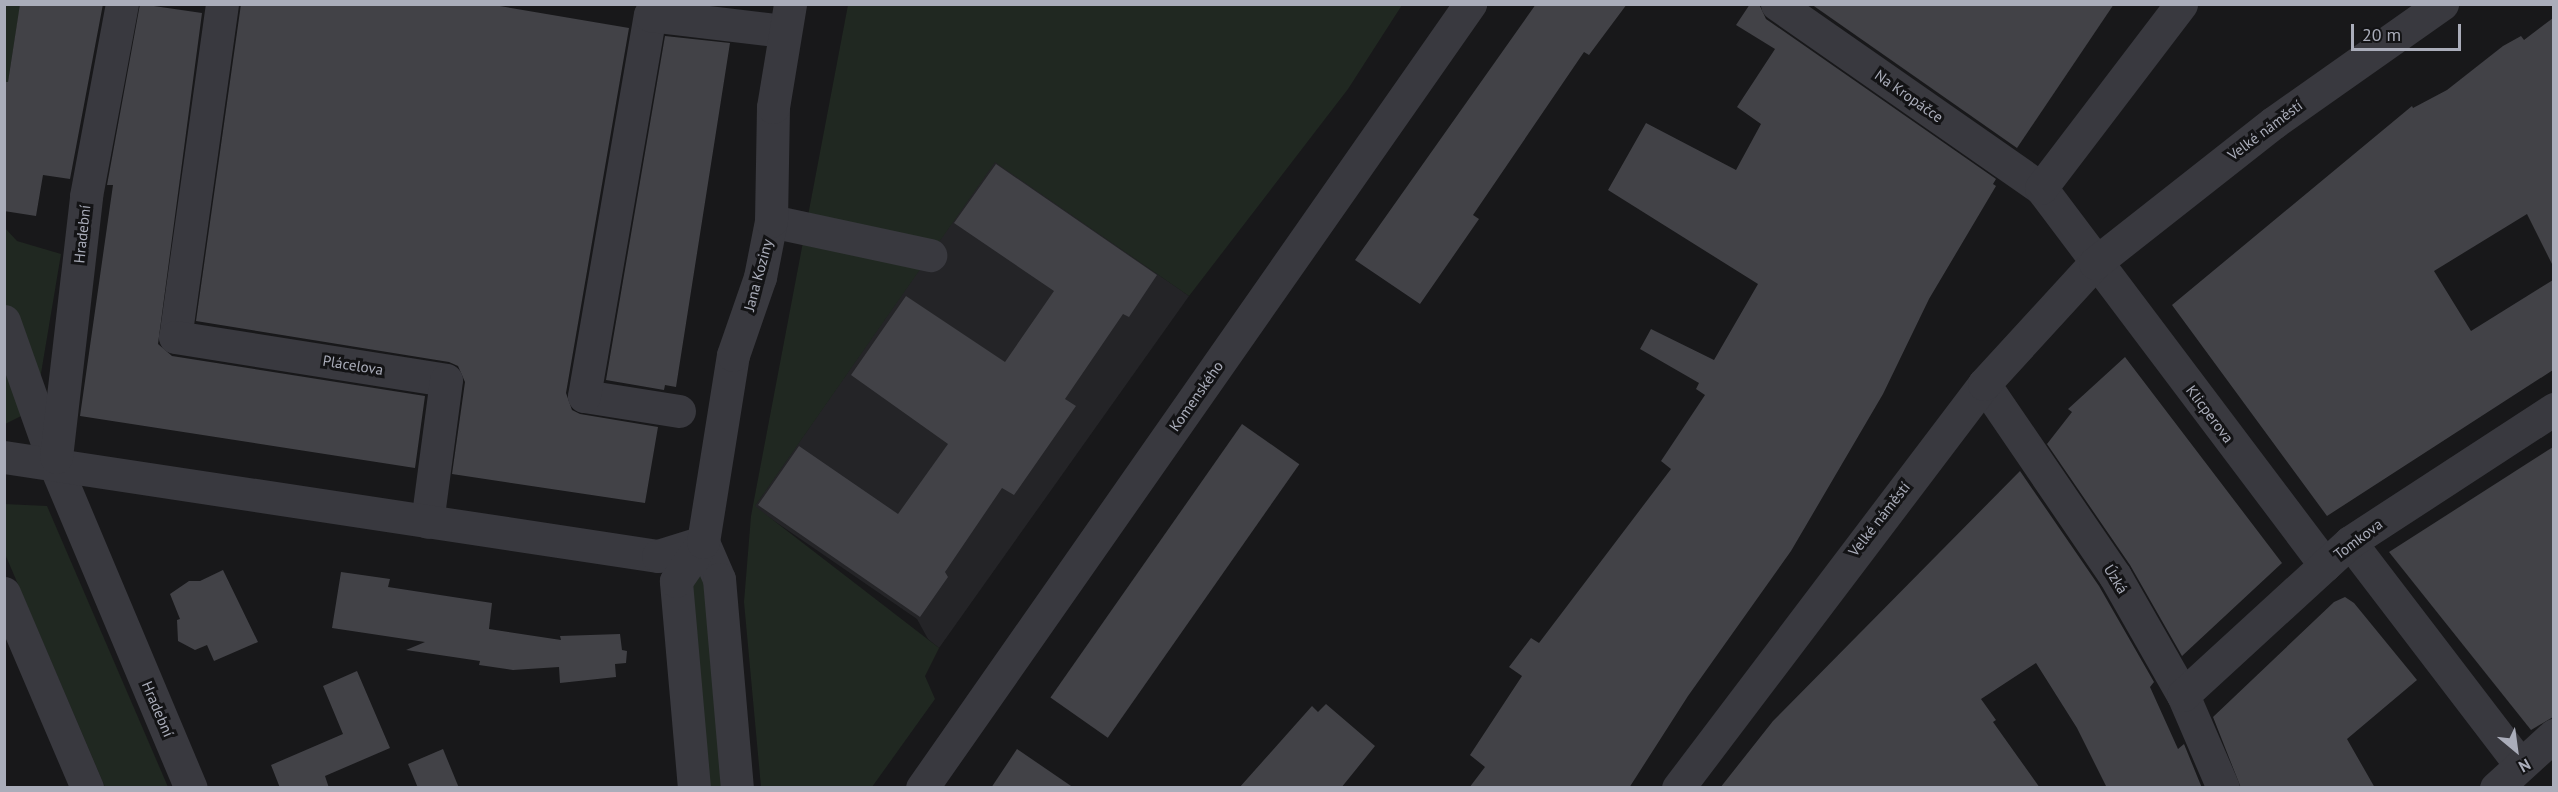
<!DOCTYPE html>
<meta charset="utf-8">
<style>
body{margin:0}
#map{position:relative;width:2558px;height:792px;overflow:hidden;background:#18181a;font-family:"PT Sans",sans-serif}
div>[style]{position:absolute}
.built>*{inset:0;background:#242427}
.green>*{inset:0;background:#202821}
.building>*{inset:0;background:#424247;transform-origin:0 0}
.minor>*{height:33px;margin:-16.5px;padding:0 16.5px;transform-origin:16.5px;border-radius:16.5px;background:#39393f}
span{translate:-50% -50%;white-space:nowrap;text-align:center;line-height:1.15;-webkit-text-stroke:6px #131315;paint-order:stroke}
.street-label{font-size:15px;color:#aaadba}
.frame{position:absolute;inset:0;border:6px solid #aaadba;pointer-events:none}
.north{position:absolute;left:2486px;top:720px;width:60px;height:60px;-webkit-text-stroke:4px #131315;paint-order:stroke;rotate:151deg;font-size:16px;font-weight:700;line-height:24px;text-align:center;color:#aaadba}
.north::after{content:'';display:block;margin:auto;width:21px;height:27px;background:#aaadba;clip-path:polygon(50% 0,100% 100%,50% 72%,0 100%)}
.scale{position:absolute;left:2351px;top:24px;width:110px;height:27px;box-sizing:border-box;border:3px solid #aaadba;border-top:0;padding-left:8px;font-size:18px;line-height:21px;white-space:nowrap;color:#aaadba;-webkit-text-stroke:4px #131315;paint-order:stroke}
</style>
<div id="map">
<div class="built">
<div style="clip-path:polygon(995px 161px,1189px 296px,939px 648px,928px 639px,917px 619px,754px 507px)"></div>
</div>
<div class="green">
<div style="clip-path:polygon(5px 5px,20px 6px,8px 82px,5px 82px)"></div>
<div style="clip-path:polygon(848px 5px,1402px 5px,1348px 89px,1189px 296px,995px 162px,755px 506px,939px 648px,925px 676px,935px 699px,872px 787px,761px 787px,744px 602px,751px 516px)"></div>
<div style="clip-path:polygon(4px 227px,17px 241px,61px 254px,35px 409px,5px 424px)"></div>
<div style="clip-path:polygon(4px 504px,47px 506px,168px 787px,105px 787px,5px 554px)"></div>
<div style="clip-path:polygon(703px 570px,723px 787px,704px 787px,688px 583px)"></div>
</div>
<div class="building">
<div style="clip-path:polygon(20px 4px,103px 4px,70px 179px,43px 175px,36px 216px,4px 211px,4px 82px,8px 82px)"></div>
<div style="clip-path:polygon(140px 4px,202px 13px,158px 344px,172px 356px,425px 396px,415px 468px,80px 416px,113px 185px,107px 185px)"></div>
<div style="clip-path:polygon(241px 4px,488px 4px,629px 28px,566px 393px,572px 410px,580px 414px,658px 427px,645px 503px,452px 474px,465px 382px,458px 366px,449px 362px,196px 321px)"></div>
<div style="clip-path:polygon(1536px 4px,1627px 4px,1589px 55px,1584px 52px,1473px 215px,1479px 219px,1420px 304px,1355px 260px)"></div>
<div style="clip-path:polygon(1750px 4px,1759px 4px,1766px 19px,1996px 179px,1993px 184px,1996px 186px,1929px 299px,1883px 394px,1791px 551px,1688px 696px,1629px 788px,1469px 788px,1485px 767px,1470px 755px,1522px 676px,1509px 667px,1531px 638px,1539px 643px,1671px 469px,1661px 461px,1705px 395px,1696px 389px,1699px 383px,1640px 349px,1651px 329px,1714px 360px,1758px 284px,1608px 190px,1646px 123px,1736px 170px,1761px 124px,1737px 107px,1775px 49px,1736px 25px)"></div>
<div style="clip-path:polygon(1811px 4px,2114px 4px,2017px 148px)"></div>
<div style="clip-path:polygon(2553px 18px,2553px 266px,2527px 214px,2434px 271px,2471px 331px,2553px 280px,2553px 370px,2327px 516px,2172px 305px,2412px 106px,2413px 108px,2447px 90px,2503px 46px,2521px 36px,2524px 40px)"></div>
<div style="clip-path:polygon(665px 36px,730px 43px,676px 387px,665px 385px,664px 390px,606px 380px)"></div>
<div style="clip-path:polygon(996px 164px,1157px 275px,1129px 317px,1123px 314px,1065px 399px,1076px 406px,1014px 495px,1002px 488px,945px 572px,948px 577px,920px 617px,758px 505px,799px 446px,898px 514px,948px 444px,851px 375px,906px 296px,1005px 362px,1054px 291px,954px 223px)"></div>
<div style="clip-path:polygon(2125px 357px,2282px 563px,2182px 656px,2130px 565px,2047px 444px,2072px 412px,2068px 409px)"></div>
<div style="left:1242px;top:424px;width:70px;height:334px;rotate:35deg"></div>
<div style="clip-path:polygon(2553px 447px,2553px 717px,2531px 730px,2389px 552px)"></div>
<div style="clip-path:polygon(2020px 471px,2099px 586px,2154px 682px,2150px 687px,2178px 749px,2184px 744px,2202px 788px,2107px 788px,2077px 728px,2036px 663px,1981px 699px,1996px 720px,1993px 722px,2040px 788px,1720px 788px,1773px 721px)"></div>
<div style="clip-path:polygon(223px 570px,258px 642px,214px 661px,207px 645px,195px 650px,178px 641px,177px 620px,180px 619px,170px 594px,189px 581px,200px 581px)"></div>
<div style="clip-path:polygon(341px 572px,390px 579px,388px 587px,492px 603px,489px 629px,561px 640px,560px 636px,620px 634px,622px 650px,627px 651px,626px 663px,615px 664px,616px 677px,560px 683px,559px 667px,513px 670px,479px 665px,480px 661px,406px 650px,425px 642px,332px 628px)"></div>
<div style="clip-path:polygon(2345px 597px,2354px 603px,2417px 680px,2347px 739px,2375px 788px,2241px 788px,2213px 717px,2334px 602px)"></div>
<div style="clip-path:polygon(357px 671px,390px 748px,325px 776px,329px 788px,280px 788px,271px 765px,343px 734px,323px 686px)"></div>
<div style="clip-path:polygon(1326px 704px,1375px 746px,1341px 788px,1239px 788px,1312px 706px,1318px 712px)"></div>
<div style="clip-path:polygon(443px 749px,459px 788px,418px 788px,408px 764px)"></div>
<div style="clip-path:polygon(1017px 749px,1074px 788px,991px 788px)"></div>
</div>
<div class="minor">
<div style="left:222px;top:4px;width:336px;rotate:98deg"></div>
<div style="left:175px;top:337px;width:274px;rotate:9deg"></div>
<div style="left:446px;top:380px;width:143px;rotate:97.6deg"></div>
<div style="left:1777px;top:4px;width:322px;rotate:34.9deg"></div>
<div style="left:2041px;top:188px;width:472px;rotate:53deg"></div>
<div style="left:2041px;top:188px;width:231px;rotate:-52.7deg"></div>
<div style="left:771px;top:221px;width:163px;rotate:12.1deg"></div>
<div style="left:4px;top:321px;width:153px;rotate:70.5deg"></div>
<div style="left:55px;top:465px;width:350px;rotate:67.2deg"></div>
<div style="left:1984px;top:384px;width:232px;rotate:55.7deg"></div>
<div style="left:2115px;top:576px;width:137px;rotate:60.3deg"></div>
<div style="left:2183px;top:695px;width:101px;rotate:66.7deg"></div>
<div style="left:679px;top:411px;width:96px;rotate:-171deg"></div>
<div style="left:584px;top:396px;width:387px;rotate:-80.2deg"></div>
<div style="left:650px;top:15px;width:136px;rotate:6.8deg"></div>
<div style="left:4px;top:457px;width:661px;rotate:8.61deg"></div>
<div style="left:658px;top:556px;width:47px;rotate:-17.3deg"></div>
<div style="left:56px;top:457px;width:263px;rotate:-83.4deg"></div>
<div style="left:86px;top:196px;width:195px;rotate:-79.4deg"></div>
<div style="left:703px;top:542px;width:40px;rotate:66.6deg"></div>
<div style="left:719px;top:579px;width:210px;rotate:85.1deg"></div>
<div style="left:2350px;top:542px;width:280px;rotate:52.6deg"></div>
<div style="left:4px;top:593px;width:212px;rotate:66.9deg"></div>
<div style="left:2183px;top:695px;width:226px;rotate:-42.5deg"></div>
<div style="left:2350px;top:542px;width:244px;rotate:-33.1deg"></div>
<div style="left:694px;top:788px;width:208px;rotate:-95deg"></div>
<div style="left:676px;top:581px;width:47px;rotate:-55.3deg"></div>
<div style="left:703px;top:542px;width:189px;rotate:-80.9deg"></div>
<div style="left:733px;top:355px;width:83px;rotate:-70.9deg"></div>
<div style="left:760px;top:277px;width:57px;rotate:-78.9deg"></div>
<div style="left:771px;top:221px;width:114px;rotate:-89deg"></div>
<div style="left:773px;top:107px;width:104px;rotate:-80.6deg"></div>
<div style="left:922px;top:788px;width:957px;rotate:-55.05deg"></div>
<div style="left:1678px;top:788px;width:507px;rotate:-52.86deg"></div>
<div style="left:1984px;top:384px;width:164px;rotate:-47.5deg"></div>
<div style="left:2095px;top:263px;width:226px;rotate:-38.2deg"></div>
<div style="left:2273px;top:123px;width:207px;rotate:-35.2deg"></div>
<div style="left:2496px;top:788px;width:79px;rotate:-42.4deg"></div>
</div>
<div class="street-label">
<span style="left:1909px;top:96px;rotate:35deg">Na Kropáčce</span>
<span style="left:2265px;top:130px;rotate:-37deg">Velké náměstí</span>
<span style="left:82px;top:234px;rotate:-84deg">Hradební</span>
<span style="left:758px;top:275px;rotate:-75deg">Jana Koziny</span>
<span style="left:353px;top:365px;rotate:9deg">Plácelova</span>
<span style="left:1196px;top:396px;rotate:-55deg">Komenského</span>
<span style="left:2210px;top:414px;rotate:53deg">Klicperova</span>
<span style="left:1879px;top:519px;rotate:-52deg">Velké náměstí</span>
<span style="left:2358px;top:539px;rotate:-37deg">Tomkova</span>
<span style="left:2116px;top:579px;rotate:58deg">Úzká</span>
<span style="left:158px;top:709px;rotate:67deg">Hradební</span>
</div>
<div class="frame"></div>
<div class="north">N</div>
<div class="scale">20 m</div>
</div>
